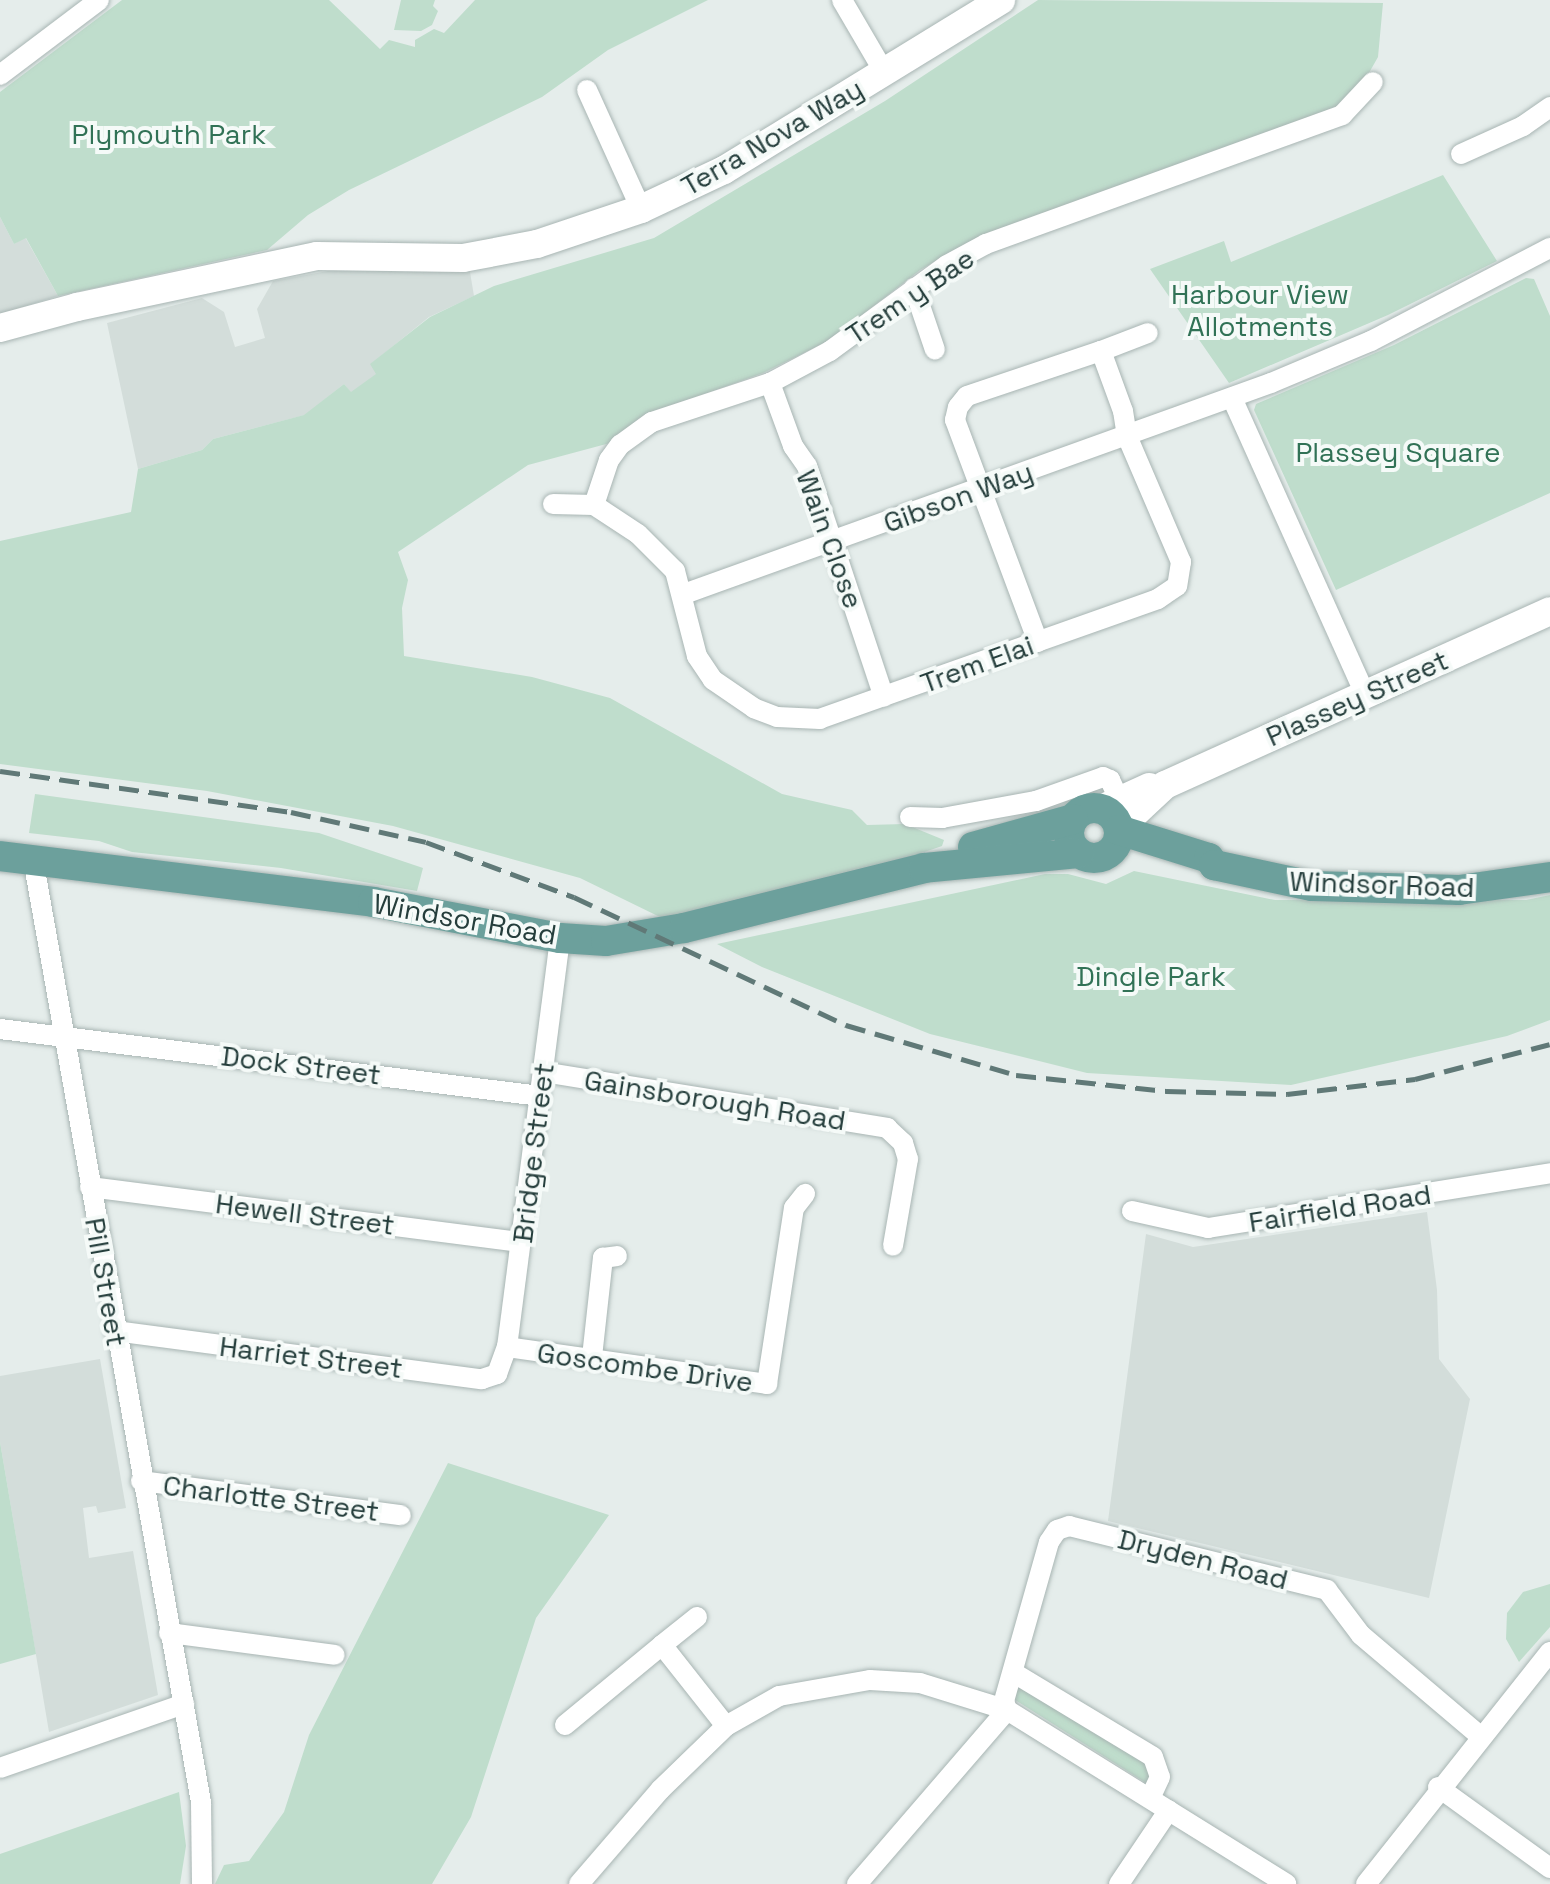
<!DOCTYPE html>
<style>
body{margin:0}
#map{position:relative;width:1550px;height:1884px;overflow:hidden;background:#e5edeb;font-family:"Space Grotesk",sans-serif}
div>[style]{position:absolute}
.built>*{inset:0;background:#d3ddda}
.green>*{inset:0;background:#bfddcc}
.roads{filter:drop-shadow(0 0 2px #a8b5b3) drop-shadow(0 0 2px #a8b5b3)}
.street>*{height:20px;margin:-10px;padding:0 10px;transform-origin:10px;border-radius:10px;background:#fff}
.secondary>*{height:28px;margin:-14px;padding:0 14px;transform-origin:14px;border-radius:14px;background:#fff}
.primary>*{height:30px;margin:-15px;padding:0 15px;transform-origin:15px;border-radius:15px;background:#6ca09c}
.primary>.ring{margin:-15px;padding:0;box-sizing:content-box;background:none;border:30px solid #6ca09c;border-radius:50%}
.rail>*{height:5px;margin-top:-2.5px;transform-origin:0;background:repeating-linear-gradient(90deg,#607977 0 20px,transparent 0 30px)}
span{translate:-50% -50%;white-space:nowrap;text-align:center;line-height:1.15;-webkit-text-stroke:8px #f5faf8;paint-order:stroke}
.park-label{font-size:28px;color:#317256}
.street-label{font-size:28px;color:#253e3c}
</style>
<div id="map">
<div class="built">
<div style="clip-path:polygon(0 217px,14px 244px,25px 237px,58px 296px,0 314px)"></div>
<div style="clip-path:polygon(339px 269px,470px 272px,474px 296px,429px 317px,371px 364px,377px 374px,351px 393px,344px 384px,305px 415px,213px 439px,202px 450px,138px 469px,107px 323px,202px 298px,224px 312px,235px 347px,265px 338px,257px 309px,273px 281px)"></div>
<div style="clip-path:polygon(1427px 1212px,1437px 1290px,1439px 1359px,1470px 1399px,1429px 1598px,1108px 1521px,1146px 1234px,1193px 1247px)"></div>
<div style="clip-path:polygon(100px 1359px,126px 1508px,98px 1513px,96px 1506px,83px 1508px,89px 1558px,133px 1551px,158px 1695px,49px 1732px,0 1442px,0 1376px)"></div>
</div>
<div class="green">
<div style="clip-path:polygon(122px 0,329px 0,380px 49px,389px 40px,415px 47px,415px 40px,434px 29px,444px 33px,475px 0,708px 0,608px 50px,542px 97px,349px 190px,308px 215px,267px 250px,58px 296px,26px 238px,14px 244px,0 217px,0 92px)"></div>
<div style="clip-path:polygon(401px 0,435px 0,433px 6px,438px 11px,432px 25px,421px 31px,394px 30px)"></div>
<div style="clip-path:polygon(1038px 0,1383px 3px,1378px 57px,1361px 87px,1343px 106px,967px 243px,920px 270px,830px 340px,763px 373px,646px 415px,610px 443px,528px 465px,398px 552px,408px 580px,402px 608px,404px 656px,532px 677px,610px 698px,782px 794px,852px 810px,867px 825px,905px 824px,944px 840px,942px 846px,878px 868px,664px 919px,580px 878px,393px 826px,207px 791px,0 764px,0 541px,131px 512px,138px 469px,202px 450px,213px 439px,304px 415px,344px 384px,351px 392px,376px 374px,370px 364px,430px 317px,494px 286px,654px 238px,885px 101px)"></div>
<div style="clip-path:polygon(1443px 175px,1497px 261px,1388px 315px,1229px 383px,1150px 269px,1224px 241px,1231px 262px)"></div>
<div style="clip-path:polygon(1526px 278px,1534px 279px,1550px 316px,1550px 493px,1336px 590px,1254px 410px,1256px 404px,1394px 345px)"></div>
<div style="clip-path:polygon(35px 794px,319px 833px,423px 868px,417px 891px,281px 868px,132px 852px,99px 841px,29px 833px)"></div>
<div style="clip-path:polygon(1134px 871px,1275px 900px,1526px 900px,1550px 895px,1550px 1020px,1507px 1036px,1291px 1085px,1087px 1073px,930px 1034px,762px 967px,717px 944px,1045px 874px,1068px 874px,1106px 884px)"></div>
<div style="clip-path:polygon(0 1442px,36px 1654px,0 1664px)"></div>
<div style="clip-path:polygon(448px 1463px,609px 1515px,536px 1618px,471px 1817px,432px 1884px,215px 1884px,224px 1865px,249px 1861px,284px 1812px,309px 1735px)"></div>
<div style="clip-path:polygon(1550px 1584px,1550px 1627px,1519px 1662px,1506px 1639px,1507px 1613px,1523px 1592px)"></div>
<div style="clip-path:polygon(1019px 1686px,1149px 1762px,1150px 1781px,1146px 1783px,1012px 1698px)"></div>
<div style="clip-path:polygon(179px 1792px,186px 1846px,180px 1884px,0 1884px,0 1854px)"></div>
</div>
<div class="roads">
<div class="street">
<div style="left:842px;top:0;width:83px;rotate:59.7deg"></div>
<div style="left:0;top:75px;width:124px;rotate:-37.1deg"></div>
<div style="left:587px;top:90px;width:131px;rotate:65.6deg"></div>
<div style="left:1461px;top:154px;width:68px;rotate:-24.3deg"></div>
<div style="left:1523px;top:126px;width:33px;rotate:-35deg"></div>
<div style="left:914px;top:288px;width:65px;rotate:71.3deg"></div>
<div style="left:1101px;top:351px;width:50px;rotate:-21deg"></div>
<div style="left:770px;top:383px;width:67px;rotate:69.9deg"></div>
<div style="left:793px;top:446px;width:24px;rotate:55deg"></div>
<div style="left:807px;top:466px;width:243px;rotate:71.6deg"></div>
<div style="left:1232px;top:398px;width:325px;rotate:65.8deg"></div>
<div style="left:553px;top:504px;width:41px;rotate:1.4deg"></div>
<div style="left:684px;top:594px;width:624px;rotate:-19.77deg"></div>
<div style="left:1271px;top:383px;width:108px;rotate:-22.8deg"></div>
<div style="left:1371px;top:341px;width:202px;rotate:-27.5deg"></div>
<div style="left:1038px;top:642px;width:237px;rotate:-110.5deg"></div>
<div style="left:955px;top:420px;width:13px;rotate:-77deg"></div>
<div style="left:958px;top:407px;width:14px;rotate:-51deg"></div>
<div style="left:967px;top:396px;width:141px;rotate:-18.6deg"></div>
<div style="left:1101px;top:351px;width:64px;rotate:69.9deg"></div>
<div style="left:1123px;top:411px;width:25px;rotate:81deg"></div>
<div style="left:1127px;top:436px;width:137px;rotate:66.8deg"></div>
<div style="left:1181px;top:562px;width:24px;rotate:99deg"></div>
<div style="left:1177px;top:586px;width:23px;rotate:146deg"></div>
<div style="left:1158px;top:599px;width:359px;rotate:160.5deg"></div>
<div style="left:820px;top:719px;width:43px;rotate:-177.3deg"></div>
<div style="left:777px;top:717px;width:25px;rotate:-159deg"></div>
<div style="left:754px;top:708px;width:50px;rotate:-145.7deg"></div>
<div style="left:713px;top:680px;width:29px;rotate:-124deg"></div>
<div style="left:697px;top:656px;width:88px;rotate:-104.5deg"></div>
<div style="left:675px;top:571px;width:52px;rotate:-135deg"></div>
<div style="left:638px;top:534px;width:53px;rotate:-146.6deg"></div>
<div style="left:594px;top:505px;width:47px;rotate:-71.6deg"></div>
<div style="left:609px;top:460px;width:19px;rotate:-54deg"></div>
<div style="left:620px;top:445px;width:39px;rotate:-36deg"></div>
<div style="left:652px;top:422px;width:124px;rotate:-18.3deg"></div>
<div style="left:770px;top:383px;width:68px;rotate:-28.1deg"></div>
<div style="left:830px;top:351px;width:145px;rotate:-36.3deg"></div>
<div style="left:947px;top:265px;width:44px;rotate:-28.3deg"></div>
<div style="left:986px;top:244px;width:379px;rotate:-19.9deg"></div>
<div style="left:1342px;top:115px;width:45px;rotate:-46.8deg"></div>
<div style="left:910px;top:817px;width:32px;rotate:2deg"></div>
<div style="left:942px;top:818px;width:96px;rotate:-10.3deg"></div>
<div style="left:1036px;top:801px;width:71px;rotate:-19.7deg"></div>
<div style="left:1103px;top:777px;width:8px;rotate:23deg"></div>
<div style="left:1110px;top:780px;width:21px;rotate:65deg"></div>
<div style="left:33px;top:859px;width:958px;rotate:79.9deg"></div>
<div style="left:201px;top:1802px;width:82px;rotate:89.3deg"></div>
<div style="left:0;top:1029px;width:544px;rotate:7.07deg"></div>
<div style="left:543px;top:1072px;width:349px;rotate:9.2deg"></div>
<div style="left:887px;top:1128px;width:22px;rotate:43deg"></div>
<div style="left:903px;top:1143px;width:17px;rotate:73deg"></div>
<div style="left:908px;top:1159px;width:88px;rotate:99.8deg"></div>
<div style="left:90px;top:1187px;width:434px;rotate:7.3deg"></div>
<div style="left:1132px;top:1211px;width:78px;rotate:12.6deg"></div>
<div style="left:1208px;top:1228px;width:346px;rotate:-9.1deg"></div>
<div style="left:115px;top:1331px;width:370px;rotate:7.5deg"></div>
<div style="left:482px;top:1379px;width:16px;rotate:-18deg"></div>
<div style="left:497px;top:1374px;width:29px;rotate:-70deg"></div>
<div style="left:507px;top:1347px;width:412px;rotate:-82.6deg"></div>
<div style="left:507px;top:1347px;width:263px;rotate:8.1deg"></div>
<div style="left:767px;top:1384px;width:178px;rotate:-81.3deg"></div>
<div style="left:794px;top:1208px;width:18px;rotate:-52deg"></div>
<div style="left:592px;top:1357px;width:100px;rotate:-83.7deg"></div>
<div style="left:603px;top:1258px;width:14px;rotate:-8deg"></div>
<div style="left:141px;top:1481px;width:262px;rotate:7.5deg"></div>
<div style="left:697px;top:1617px;width:45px;rotate:141.3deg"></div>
<div style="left:662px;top:1645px;width:103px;rotate:51.7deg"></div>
<div style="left:169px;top:1633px;width:167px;rotate:7.5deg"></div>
<div style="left:1014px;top:1673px;width:162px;rotate:31.1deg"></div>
<div style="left:1153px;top:1757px;width:21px;rotate:71deg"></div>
<div style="left:1160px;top:1777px;width:23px;rotate:115deg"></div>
<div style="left:1007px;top:1710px;width:9px;rotate:-108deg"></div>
<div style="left:1004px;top:1701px;width:165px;rotate:-74.2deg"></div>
<div style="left:1049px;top:1542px;width:14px;rotate:-56deg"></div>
<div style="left:1057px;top:1530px;width:13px;rotate:-18deg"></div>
<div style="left:1069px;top:1526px;width:266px;rotate:13.9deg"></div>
<div style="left:1327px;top:1590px;width:56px;rotate:52.9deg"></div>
<div style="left:1361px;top:1635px;width:156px;rotate:40.3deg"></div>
<div style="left:565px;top:1725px;width:126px;rotate:-39.5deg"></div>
<div style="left:0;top:1768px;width:195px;rotate:-19.2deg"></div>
<div style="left:1438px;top:1787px;width:138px;rotate:35.9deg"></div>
<div style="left:579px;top:1884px;width:124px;rotate:-49.2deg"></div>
<div style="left:660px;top:1790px;width:92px;rotate:-44.1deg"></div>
<div style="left:726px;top:1726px;width:61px;rotate:-29.5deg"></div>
<div style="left:779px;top:1696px;width:92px;rotate:-10deg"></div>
<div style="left:870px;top:1680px;width:50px;rotate:3.4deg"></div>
<div style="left:920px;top:1683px;width:91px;rotate:17.2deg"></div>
<div style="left:1007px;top:1710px;width:329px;rotate:31.9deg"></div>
<div style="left:857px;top:1884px;width:230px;rotate:-49.2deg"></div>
<div style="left:1119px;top:1884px;width:89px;rotate:-56deg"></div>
<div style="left:1366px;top:1884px;width:296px;rotate:-51.6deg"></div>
</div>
<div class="secondary">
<div style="left:0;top:328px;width:80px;rotate:-15.3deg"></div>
<div style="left:77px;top:307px;width:245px;rotate:-12deg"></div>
<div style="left:317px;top:256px;width:146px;rotate:0.8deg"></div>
<div style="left:463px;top:258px;width:75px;rotate:-10.7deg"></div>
<div style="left:537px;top:244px;width:110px;rotate:-18.6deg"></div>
<div style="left:641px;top:209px;width:92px;rotate:-25.2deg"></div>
<div style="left:724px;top:170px;width:325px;rotate:-31.5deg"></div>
<div style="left:1101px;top:809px;width:53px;rotate:-24.6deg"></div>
<div style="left:1119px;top:828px;width:63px;rotate:-43.1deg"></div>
<div style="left:1165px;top:785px;width:422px;rotate:-24.3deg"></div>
</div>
<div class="primary">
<div class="ring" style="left:1069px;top:808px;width:20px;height:20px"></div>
<div style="left:1119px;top:830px;width:94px;rotate:17.3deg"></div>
<div style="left:1209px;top:858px;width:9px;rotate:54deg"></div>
<div style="left:1214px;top:865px;width:100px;rotate:12.1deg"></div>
<div style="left:1312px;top:886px;width:147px;rotate:1.6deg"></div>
<div style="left:1459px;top:890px;width:92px;rotate:-8.1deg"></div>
<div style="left:973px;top:847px;width:104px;rotate:-15.6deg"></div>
<div style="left:0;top:856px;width:376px;rotate:7deg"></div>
<div style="left:373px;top:902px;width:190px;rotate:10.9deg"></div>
<div style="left:560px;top:938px;width:46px;rotate:3.7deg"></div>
<div style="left:606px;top:941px;width:79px;rotate:-9.5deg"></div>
<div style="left:684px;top:928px;width:247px;rotate:-14deg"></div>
<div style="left:924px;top:868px;width:156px;rotate:-5.5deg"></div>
</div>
</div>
<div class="rail">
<div style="left:0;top:771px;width:294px;rotate:8deg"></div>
<div style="left:291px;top:812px;width:138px;rotate:12.5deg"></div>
<div style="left:426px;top:842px;width:158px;rotate:20.4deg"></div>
<div style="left:574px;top:897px;width:301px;rotate:25.2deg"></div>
<div style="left:846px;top:1025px;width:177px;rotate:16.4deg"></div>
<div style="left:1016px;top:1075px;width:151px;rotate:6.1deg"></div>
<div style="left:1166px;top:1091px;width:121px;rotate:1.4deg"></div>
<div style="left:1287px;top:1094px;width:129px;rotate:-6.7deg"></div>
<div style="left:1415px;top:1079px;width:139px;rotate:-14.5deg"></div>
</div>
<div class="park-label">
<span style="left:169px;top:134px">Plymouth Park</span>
<span style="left:1260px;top:310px">Harbour View<br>Allotments</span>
<span style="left:1398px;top:452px">Plassey Square</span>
<span style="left:1151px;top:976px">Dingle Park</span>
</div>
<div class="street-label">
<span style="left:772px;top:137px;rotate:-30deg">Terra Nova Way</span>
<span style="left:910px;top:296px;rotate:-34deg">Trem y Bae</span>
<span style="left:958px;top:497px;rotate:-20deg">Gibson Way</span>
<span style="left:830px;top:539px;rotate:70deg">Wain Close</span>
<span style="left:977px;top:664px;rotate:-20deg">Trem Elai</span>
<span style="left:1357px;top:698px;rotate:-24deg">Plassey Street</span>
<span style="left:1382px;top:884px;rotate:2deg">Windsor Road</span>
<span style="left:465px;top:919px;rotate:10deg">Windsor Road</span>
<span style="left:301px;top:1065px;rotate:7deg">Dock Street</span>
<span style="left:715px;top:1100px;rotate:9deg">Gainsborough Road</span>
<span style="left:533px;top:1153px;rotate:-83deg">Bridge Street</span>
<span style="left:1340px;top:1208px;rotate:-9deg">Fairfield Road</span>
<span style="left:305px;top:1214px;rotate:7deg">Hewell Street</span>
<span style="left:106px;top:1282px;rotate:80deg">Pill Street</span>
<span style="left:311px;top:1357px;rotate:7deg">Harriet Street</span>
<span style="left:645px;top:1367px;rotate:8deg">Goscombe Drive</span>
<span style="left:271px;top:1498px;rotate:7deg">Charlotte Street</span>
<span style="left:1203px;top:1559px;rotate:14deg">Dryden Road</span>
</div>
</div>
